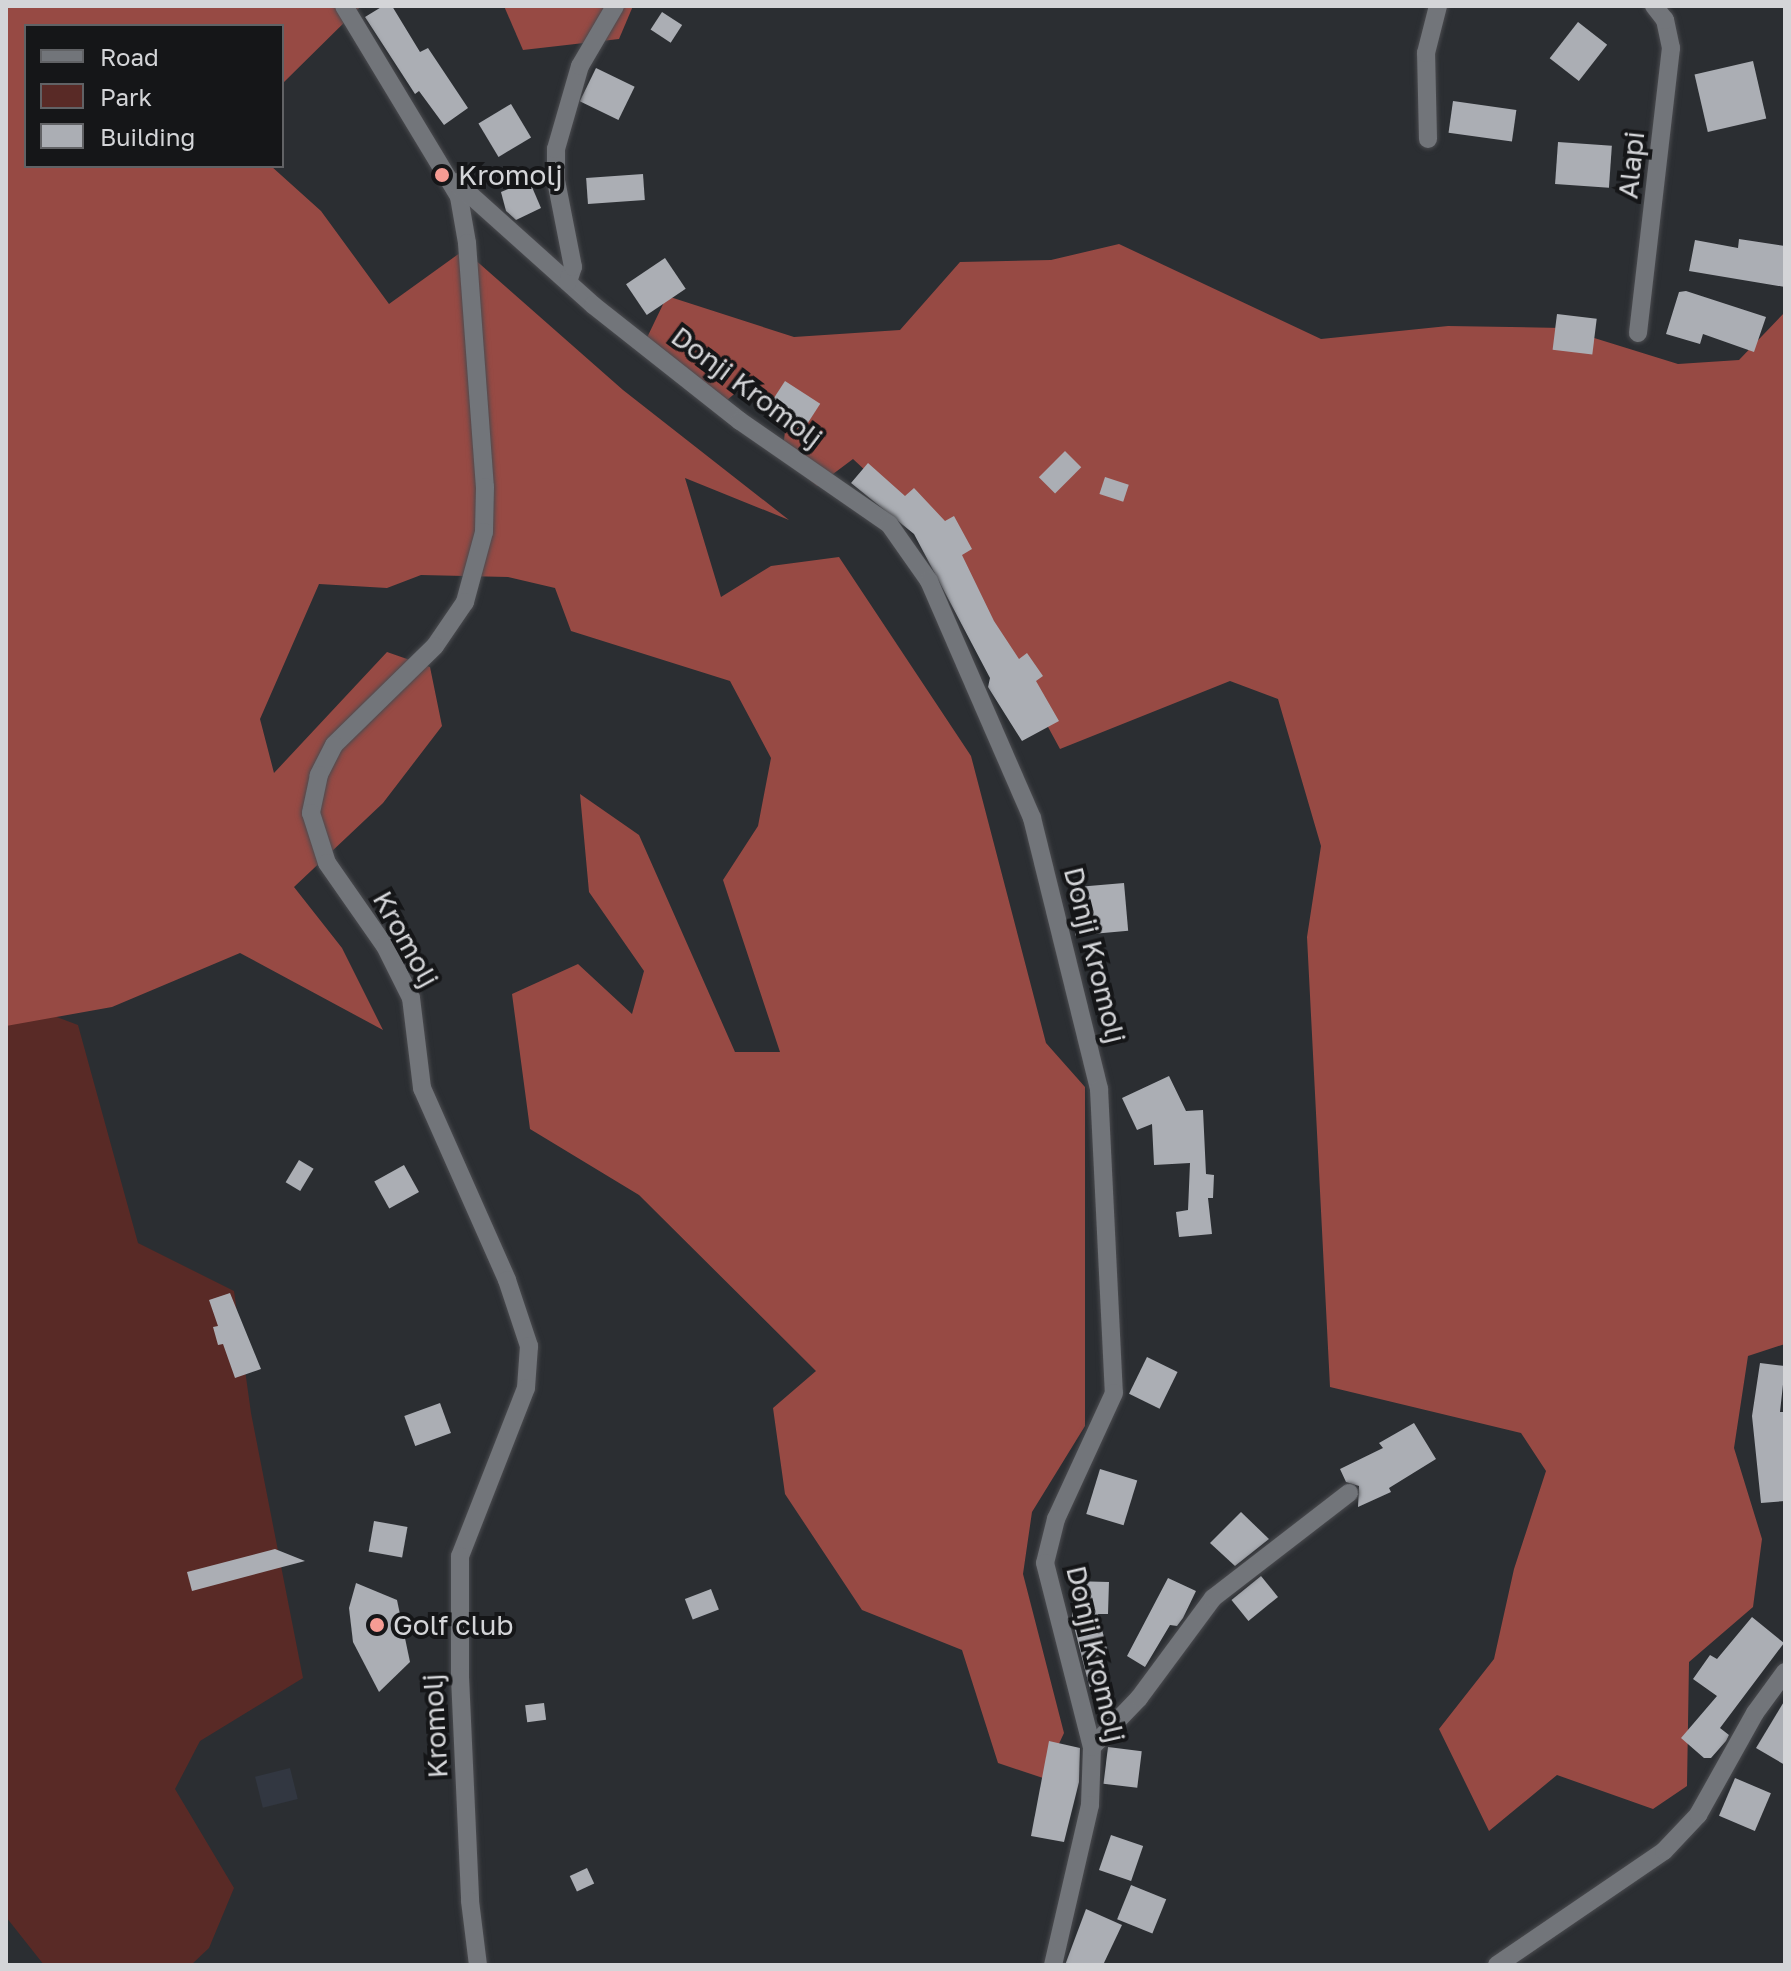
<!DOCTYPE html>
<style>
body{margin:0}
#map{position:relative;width:1791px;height:1971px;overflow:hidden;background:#2b2e32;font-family:"Golos Text",sans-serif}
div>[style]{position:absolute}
.built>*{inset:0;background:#323741;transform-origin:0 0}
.green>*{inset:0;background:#592a26}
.forest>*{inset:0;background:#974a44}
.building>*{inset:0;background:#abaeb4;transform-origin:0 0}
.roads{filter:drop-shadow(0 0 2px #4a4b4f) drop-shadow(0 0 2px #4a4b4f)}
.street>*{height:18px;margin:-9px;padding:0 9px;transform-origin:9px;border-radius:9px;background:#72757a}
.dots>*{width:22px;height:22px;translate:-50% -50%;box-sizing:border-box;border:4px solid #151618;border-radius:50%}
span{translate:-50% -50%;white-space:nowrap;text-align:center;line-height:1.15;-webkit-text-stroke:8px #151618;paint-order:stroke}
.street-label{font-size:28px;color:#d4d5d8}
.poi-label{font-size:28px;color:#d4d5d8}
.left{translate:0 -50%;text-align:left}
.frame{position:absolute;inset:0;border:8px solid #d4d5d8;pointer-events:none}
.legend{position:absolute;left:24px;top:24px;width:260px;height:144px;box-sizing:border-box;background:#151618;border:2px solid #616265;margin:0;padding:10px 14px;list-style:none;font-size:24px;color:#d4d5d8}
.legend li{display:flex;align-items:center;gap:16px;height:40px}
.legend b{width:40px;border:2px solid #616265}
</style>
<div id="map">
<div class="built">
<div style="left:290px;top:1768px;width:32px;height:36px;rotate:76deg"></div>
</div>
<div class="green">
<div style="clip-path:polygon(6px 998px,78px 1025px,138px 1243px,234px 1291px,251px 1413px,303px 1678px,200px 1741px,175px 1789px,234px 1888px,209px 1948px,191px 1965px,44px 1965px,6px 1917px)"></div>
</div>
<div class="forest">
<div style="clip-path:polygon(6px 6px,361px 6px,282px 84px,282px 26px,26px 26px,26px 166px,271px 166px,321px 211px,389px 304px,464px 250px,623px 390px,789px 520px,685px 478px,721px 597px,771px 566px,839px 557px,971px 756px,1046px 1043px,1085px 1087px,1085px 1426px,1032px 1512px,1023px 1574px,1064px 1733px,1043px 1778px,998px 1763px,962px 1650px,862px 1610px,785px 1494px,773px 1408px,816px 1371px,639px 1195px,530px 1129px,512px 994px,578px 964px,632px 1014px,644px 971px,589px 892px,580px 794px,639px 835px,735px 1052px,780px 1052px,723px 880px,758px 826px,771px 758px,730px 681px,571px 631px,555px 588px,508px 577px,421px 575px,387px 588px,319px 584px,260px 719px,274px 773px,387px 652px,430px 667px,442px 726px,383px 803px,294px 887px,342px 948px,383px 1030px,240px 953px,112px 1007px,6px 1026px)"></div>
<div style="clip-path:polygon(504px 6px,633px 6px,619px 39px,523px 50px)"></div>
<div style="clip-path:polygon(1119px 244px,1321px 339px,1448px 326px,1562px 328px,1678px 364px,1739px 360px,1785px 312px,1785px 1344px,1748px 1356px,1734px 1448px,1762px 1539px,1753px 1607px,1689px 1662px,1687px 1786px,1653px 1809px,1557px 1775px,1489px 1831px,1439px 1729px,1494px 1659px,1514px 1569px,1546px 1471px,1521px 1433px,1330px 1387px,1307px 937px,1321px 846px,1278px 699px,1230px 681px,1060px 749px,953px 552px,853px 459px,817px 486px,782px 457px,787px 414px,747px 383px,719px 407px,642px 348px,667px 296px,794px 337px,900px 330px,960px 262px,1051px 260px)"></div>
</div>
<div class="building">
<div style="clip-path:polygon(383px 6px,392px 6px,420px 52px,428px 48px,468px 108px,444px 125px,419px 91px,415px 94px,365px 17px)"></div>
<div style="left:662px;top:12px;width:24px;height:21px;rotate:33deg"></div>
<div style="left:1578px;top:22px;width:37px;height:46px;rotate:38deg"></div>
<div style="left:1753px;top:61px;width:59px;height:60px;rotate:77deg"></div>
<div style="left:596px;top:68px;width:43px;height:37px;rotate:26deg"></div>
<div style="left:1453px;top:101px;width:64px;height:32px;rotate:8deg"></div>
<div style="left:511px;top:104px;width:39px;height:38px;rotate:59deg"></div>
<div style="left:1558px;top:142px;width:54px;height:42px;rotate:4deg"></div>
<div style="left:643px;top:174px;width:26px;height:57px;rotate:86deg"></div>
<div style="clip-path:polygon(529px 180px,541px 208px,516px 220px,506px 211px,501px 192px)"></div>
<div style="clip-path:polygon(1739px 239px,1785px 246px,1785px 287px,1689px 271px,1695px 240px,1738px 248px)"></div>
<div style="left:665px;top:258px;width:37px;height:47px;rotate:56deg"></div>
<div style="clip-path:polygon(1686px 291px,1766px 317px,1754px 352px,1703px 334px,1700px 344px,1666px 334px,1679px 292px)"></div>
<div style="left:1557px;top:314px;width:40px;height:36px;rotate:7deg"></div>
<div style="left:785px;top:381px;width:42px;height:32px;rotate:33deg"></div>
<div style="left:1065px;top:451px;width:23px;height:37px;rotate:45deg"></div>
<div style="clip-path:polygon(868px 463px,905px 496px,914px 488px,945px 521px,954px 516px,972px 549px,962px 555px,994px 621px,1019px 659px,1027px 653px,1043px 676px,1036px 681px,1059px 721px,1022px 741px,988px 687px,990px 678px,914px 534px,851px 483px)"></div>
<div style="left:1105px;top:477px;width:25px;height:18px;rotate:18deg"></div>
<div style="left:1124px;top:883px;width:48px;height:53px;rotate:85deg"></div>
<div style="clip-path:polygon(1169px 1076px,1186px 1111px,1203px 1110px,1206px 1174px,1214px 1175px,1213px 1198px,1208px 1198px,1212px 1234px,1179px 1237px,1176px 1212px,1188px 1210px,1190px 1163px,1154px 1165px,1152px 1124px,1137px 1130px,1122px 1098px)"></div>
<div style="left:299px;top:1160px;width:17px;height:26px;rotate:31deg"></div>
<div style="left:404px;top:1165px;width:31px;height:34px;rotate:61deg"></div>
<div style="clip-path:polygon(230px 1293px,261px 1369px,235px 1378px,223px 1344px,218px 1345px,213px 1327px,218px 1326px,209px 1300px)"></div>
<div style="left:1147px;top:1357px;width:34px;height:41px;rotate:26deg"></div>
<div style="clip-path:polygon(1760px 1363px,1785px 1366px,1780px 1412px,1785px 1412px,1785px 1501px,1761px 1503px,1752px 1416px)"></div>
<div style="left:440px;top:1403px;width:32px;height:38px;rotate:70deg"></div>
<div style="clip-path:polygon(1414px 1423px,1436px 1459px,1389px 1488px,1391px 1492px,1358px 1507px,1359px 1486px,1346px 1482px,1340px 1469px,1383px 1448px,1379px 1443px)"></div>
<div style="left:1100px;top:1469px;width:39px;height:47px;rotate:17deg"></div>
<div style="clip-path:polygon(1241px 1512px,1269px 1539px,1235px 1566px,1210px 1543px)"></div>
<div style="left:374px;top:1521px;width:34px;height:31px;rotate:10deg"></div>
<div style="clip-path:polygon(275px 1549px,305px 1561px,192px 1591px,187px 1572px)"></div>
<div style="left:1261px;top:1576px;width:27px;height:38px;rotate:51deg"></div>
<div style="clip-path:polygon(1168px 1578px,1196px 1591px,1183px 1618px,1177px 1626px,1170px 1625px,1145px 1667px,1127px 1656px)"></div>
<div style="clip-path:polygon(1072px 1581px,1109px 1582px,1108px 1614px,1098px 1614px,1107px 1649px,1107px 1695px,1093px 1701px,1072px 1619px)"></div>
<div style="clip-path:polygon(356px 1583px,397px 1600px,410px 1662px,379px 1692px,353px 1642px,349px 1608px)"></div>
<div style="left:711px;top:1589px;width:22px;height:28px;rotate:69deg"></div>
<div style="clip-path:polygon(1752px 1617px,1784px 1643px,1720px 1728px,1729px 1735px,1726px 1741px,1711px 1758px,1704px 1758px,1681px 1738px,1717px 1696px,1693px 1679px,1710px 1655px,1717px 1659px)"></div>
<div style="clip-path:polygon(1785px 1700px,1785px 1765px,1756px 1748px)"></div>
<div style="left:544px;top:1703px;width:17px;height:19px;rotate:83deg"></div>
<div style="clip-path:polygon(1049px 1741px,1080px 1748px,1079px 1782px,1064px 1842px,1031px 1836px)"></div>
<div style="left:1108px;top:1747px;width:34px;height:37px;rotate:7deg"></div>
<div style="left:1735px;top:1778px;width:39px;height:41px;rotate:23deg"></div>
<div style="left:1111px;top:1835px;width:34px;height:37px;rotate:19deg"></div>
<div style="left:587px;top:1868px;width:17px;height:19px;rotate:65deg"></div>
<div style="left:1131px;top:1885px;width:38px;height:37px;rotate:22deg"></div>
<div style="clip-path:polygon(1086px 1909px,1122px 1925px,1103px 1965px,1065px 1965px)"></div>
</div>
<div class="roads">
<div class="street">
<div style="left:344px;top:6px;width:223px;rotate:58.9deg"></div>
<div style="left:459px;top:197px;width:47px;rotate:80.1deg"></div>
<div style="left:467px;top:243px;width:245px;rotate:85.8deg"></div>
<div style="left:485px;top:487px;width:45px;rotate:91.3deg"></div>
<div style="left:484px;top:532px;width:73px;rotate:105.2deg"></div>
<div style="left:465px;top:602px;width:53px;rotate:124.3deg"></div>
<div style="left:435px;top:646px;width:141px;rotate:135.6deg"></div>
<div style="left:334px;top:745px;width:34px;rotate:117deg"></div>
<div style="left:319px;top:775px;width:39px;rotate:102deg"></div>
<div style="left:311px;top:813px;width:52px;rotate:72.3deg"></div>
<div style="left:327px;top:863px;width:101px;rotate:55.1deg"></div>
<div style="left:385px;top:946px;width:58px;rotate:63.4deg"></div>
<div style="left:411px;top:998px;width:91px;rotate:83deg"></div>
<div style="left:422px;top:1088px;width:210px;rotate:66.1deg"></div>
<div style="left:507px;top:1280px;width:70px;rotate:71.6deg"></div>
<div style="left:529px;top:1346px;width:42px;rotate:94.1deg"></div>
<div style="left:526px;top:1388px;width:180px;rotate:111.4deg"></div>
<div style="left:460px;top:1556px;width:121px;rotate:90deg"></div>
<div style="left:460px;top:1677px;width:224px;rotate:87.4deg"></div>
<div style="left:470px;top:1901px;width:64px;rotate:82.9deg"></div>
<div style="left:1428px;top:139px;width:86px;rotate:-91.3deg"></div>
<div style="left:1426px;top:53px;width:49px;rotate:-75.7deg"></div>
<div style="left:456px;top:182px;width:184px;rotate:41.9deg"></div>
<div style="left:593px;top:305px;width:187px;rotate:38.3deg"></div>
<div style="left:740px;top:421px;width:181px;rotate:34.7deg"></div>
<div style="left:889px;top:524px;width:70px;rotate:54.9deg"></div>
<div style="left:929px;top:581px;width:258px;rotate:66.5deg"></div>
<div style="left:1032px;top:818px;width:279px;rotate:76.1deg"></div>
<div style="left:1099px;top:1089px;width:304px;rotate:87.2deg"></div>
<div style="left:1114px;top:1393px;width:139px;rotate:114.7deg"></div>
<div style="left:1056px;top:1519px;width:45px;rotate:104deg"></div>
<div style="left:1045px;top:1563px;width:190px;rotate:75.7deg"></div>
<div style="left:1092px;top:1747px;width:58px;rotate:92deg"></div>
<div style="left:1090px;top:1805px;width:164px;rotate:103deg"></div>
<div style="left:568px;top:282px;width:16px;rotate:-72deg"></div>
<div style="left:573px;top:267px;width:89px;rotate:-101.1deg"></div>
<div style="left:556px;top:180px;width:31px;rotate:-90deg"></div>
<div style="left:556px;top:149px;width:86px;rotate:-73.9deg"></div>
<div style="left:580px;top:66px;width:69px;rotate:-59.7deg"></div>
<div style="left:1638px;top:333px;width:287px;rotate:-83.4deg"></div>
<div style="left:1671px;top:48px;width:29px;rotate:-102deg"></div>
<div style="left:1665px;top:20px;width:18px;rotate:-128deg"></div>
<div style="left:1092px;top:1747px;width:68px;rotate:-46.2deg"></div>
<div style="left:1139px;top:1698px;width:124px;rotate:-53.5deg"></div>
<div style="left:1213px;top:1598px;width:172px;rotate:-37.7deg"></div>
<div style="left:1497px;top:1965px;width:202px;rotate:-34.3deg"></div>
<div style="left:1664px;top:1851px;width:50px;rotate:-46.6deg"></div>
<div style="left:1698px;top:1815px;width:117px;rotate:-60.8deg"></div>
<div style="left:1755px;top:1713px;width:51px;rotate:-53.8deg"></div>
</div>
</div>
<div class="dots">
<div style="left:442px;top:175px;background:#f59c94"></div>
<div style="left:377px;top:1625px;background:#f59c94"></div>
</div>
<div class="street-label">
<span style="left:1631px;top:165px;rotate:-84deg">Alapi</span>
<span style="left:747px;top:387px;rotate:37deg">Donji Kromolj</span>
<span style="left:406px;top:939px;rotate:61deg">Kromolj</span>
<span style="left:1095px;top:955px;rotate:76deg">Donji Kromolj</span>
<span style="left:1096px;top:1654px;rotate:77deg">Donji Kromolj</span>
<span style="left:435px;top:1726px;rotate:-93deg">Kromolj</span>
</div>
<div class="poi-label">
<span class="left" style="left:458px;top:175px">Kromolj</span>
<span class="left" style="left:393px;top:1625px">Golf club</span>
</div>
<div class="frame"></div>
<ul class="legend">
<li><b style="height:10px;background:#72757a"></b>Road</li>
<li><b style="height:22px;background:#592a26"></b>Park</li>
<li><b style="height:22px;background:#abaeb4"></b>Building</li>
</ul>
</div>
